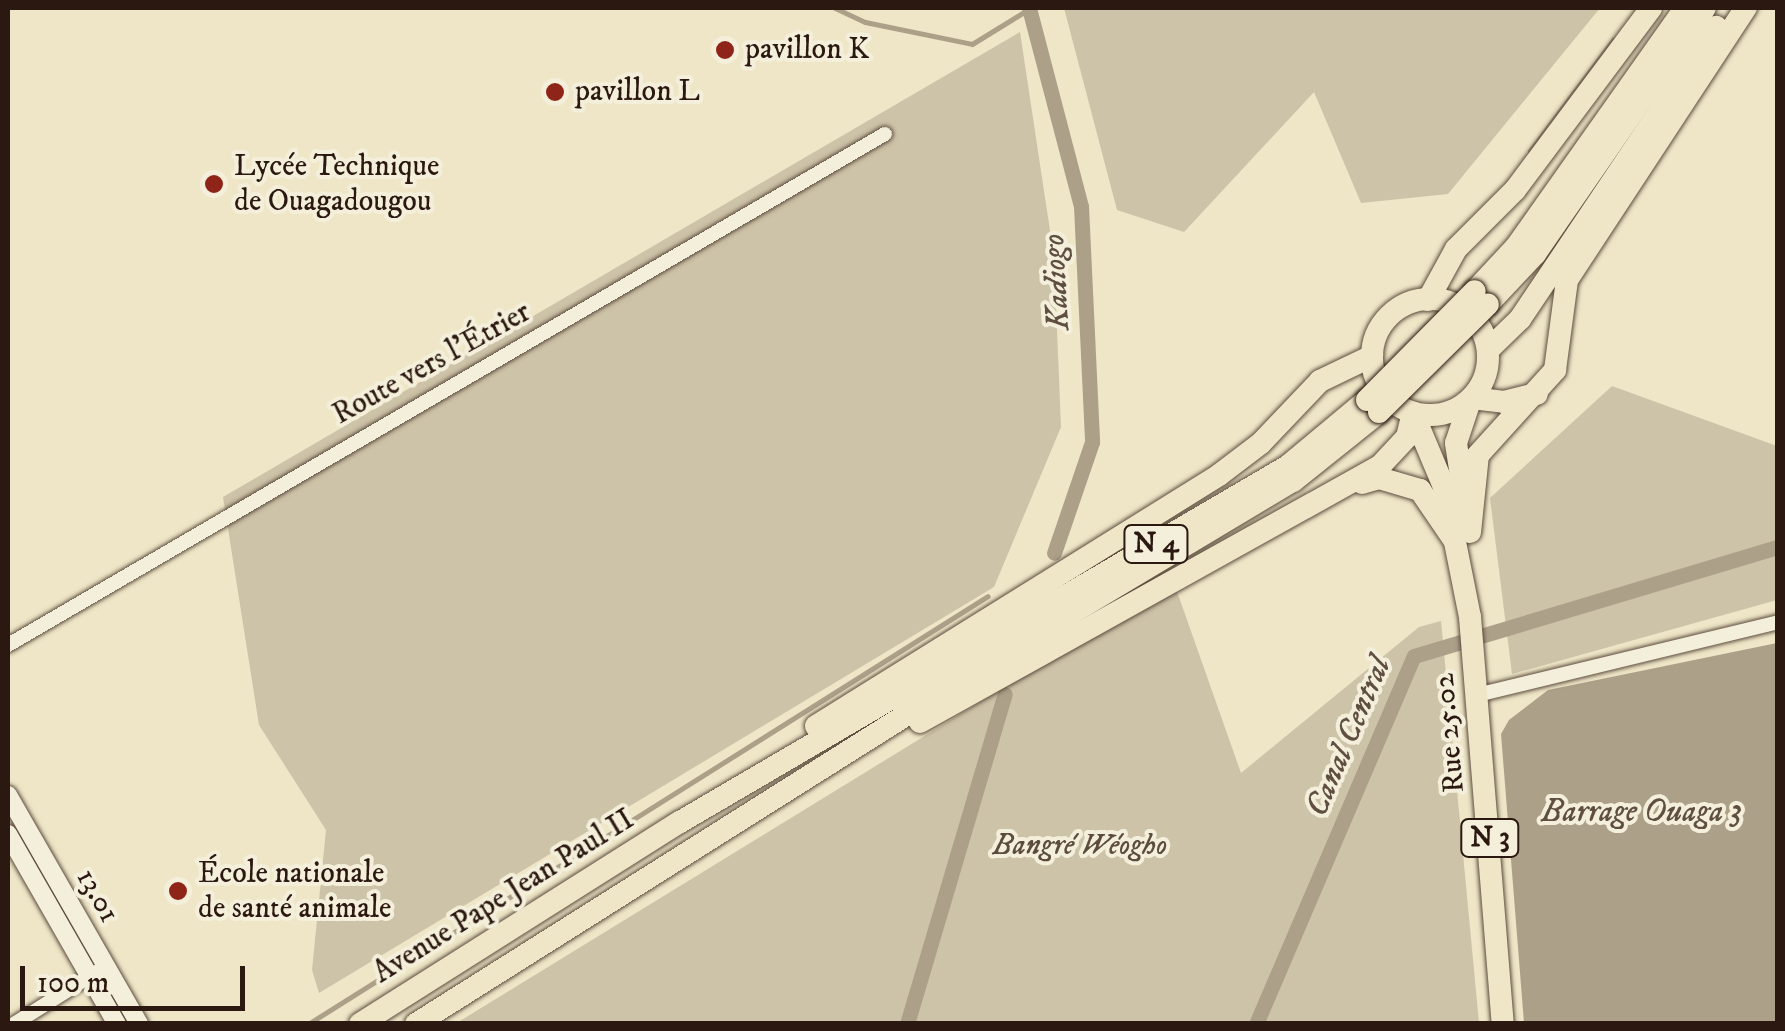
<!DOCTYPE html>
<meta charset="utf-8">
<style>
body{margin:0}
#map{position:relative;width:1785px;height:1031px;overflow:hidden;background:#eee6c7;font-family:"IM FELL DW Pica",serif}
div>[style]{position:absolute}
.green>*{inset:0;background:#cdc3a8}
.water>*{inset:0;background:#aca089}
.stream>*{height:5px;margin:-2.5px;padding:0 2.5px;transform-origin:2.5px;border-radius:2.5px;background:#aca089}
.canal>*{height:15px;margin:-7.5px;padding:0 7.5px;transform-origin:7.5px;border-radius:7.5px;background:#aca089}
.roads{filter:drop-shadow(0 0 2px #5c4c3e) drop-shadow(0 0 2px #5c4c3e)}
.minor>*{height:14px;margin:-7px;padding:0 7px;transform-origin:7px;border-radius:7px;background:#f4efdb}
.tertiary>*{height:18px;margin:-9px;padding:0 9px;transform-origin:9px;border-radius:9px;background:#f4efdb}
.primary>*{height:22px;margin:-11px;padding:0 11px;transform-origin:11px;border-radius:11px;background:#eee6c7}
.primary>.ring{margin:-11px;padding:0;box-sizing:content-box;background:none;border:22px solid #eee6c7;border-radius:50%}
.trunk>*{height:22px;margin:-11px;padding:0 11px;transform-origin:11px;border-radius:11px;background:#eee6c7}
.bridges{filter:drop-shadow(0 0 2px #2b1911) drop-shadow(0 0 2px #2b1911)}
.trunk-bridge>*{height:22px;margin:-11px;padding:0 11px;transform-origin:11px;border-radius:11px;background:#eee6c7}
.dots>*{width:28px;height:28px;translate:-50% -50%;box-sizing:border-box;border:5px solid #f4efdb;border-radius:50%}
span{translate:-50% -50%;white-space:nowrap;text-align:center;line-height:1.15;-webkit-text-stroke:8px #f4efdb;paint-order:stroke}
.shield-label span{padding:2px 8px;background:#f4efdb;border:2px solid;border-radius:8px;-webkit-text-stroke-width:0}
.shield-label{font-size:28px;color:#2b1911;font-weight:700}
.poi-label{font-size:30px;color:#2b1911}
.left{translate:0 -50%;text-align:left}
.street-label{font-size:30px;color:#2b1911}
.park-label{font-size:30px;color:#5c4c3e;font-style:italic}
.water-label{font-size:32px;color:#5f4f41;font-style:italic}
.frame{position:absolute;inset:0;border:10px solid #2b1911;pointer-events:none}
.scale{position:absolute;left:20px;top:966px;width:225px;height:45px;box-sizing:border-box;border:5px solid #2b1911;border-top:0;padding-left:12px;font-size:30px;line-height:35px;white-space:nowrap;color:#2b1911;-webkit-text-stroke:8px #f4efdb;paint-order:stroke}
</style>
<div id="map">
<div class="green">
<div style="clip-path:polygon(1064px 8px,1600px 8px,1448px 194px,1361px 203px,1314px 92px,1184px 232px,1117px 210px)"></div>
<div style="clip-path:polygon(1020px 32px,1054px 257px,1061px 427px,994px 587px,319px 993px,312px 970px,326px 830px,259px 725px,223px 497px)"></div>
<div style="clip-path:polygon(1612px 386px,1777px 446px,1777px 600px,1512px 674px,1490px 498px)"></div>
<div style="clip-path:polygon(1174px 583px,1241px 773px,1419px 627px,1441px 621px,1479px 1023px,455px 1024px)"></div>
</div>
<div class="water">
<div style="clip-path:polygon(1777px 643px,1777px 1023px,1524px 1023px,1501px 734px,1509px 720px,1548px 690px)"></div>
</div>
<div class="stream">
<div style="left:835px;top:8px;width:33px;rotate:25deg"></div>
<div style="left:865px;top:22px;width:109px;rotate:11.6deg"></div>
<div style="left:972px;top:44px;width:67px;rotate:-31.6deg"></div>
<div style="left:1530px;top:151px;width:139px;rotate:-53.2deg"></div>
<div style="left:308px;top:1024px;width:803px;rotate:-32.19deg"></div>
</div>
<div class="canal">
<div style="left:1029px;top:8px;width:205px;rotate:75.3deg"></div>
<div style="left:1081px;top:206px;width:236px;rotate:87.3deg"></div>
<div style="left:1092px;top:442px;width:117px;rotate:108.9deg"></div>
<div style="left:907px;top:1024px;width:344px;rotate:-73.5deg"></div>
<div style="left:1256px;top:1024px;width:400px;rotate:-66.8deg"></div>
<div style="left:1414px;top:656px;width:380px;rotate:-16.7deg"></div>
</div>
<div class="roads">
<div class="minor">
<div style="left:8px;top:645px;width:1015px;rotate:-30.23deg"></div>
<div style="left:1477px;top:695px;width:310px;rotate:-13.6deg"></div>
<div style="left:14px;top:1024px;width:99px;rotate:-32.2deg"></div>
</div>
<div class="tertiary">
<div style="left:8px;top:795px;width:264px;rotate:60.2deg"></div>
<div style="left:8px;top:834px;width:219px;rotate:60.2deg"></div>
</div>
<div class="primary">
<div class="ring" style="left:1372px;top:299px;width:94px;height:94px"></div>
<div style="left:1413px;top:413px;width:80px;rotate:67.3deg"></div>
<div style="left:1444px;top:487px;width:133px;rotate:78.7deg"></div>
<div style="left:1470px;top:617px;width:408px;rotate:85.4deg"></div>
<div style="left:1468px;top:520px;width:78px;rotate:-98.9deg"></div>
<div style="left:1456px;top:443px;width:44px;rotate:-71.6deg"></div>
</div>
<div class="trunk">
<div style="left:1475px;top:291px;width:60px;rotate:-47deg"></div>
<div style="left:1516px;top:247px;width:293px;rotate:-54.7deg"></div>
<div style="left:1428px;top:300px;width:58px;rotate:-61.2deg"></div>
<div style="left:1456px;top:249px;width:83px;rotate:-45deg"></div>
<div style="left:1515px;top:190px;width:227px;rotate:-53.2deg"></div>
<div style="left:1488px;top:304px;width:69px;rotate:-46.8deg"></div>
<div style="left:1535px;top:254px;width:299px;rotate:-55.4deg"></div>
<div style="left:1488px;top:350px;width:45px;rotate:-44.1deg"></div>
<div style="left:1520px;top:319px;width:352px;rotate:-56.1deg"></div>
<div style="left:1472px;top:398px;width:32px;rotate:7deg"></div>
<div style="left:1504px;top:402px;width:34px;rotate:-14deg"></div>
<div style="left:1362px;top:483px;width:18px;rotate:-16deg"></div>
<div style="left:1379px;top:478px;width:43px;rotate:16.3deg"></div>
<div style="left:1420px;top:490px;width:60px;rotate:55.8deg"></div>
<div style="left:1470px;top:532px;width:77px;rotate:-84.1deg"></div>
<div style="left:1478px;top:455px;width:115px;rotate:-47.8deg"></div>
<div style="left:1555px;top:370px;width:91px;rotate:-82.4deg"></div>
<div style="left:1567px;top:280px;width:326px;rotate:-56.7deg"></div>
<div style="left:920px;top:722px;width:526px;rotate:-29.1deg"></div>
<div style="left:1380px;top:466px;width:40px;rotate:-47deg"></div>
<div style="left:1407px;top:437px;width:25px;rotate:-76deg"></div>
<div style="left:816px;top:726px;width:475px;rotate:-31.9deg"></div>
<div style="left:1219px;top:475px;width:53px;rotate:-37.3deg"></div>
<div style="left:1261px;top:443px;width:86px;rotate:-46.4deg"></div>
<div style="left:1320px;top:381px;width:58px;rotate:-25.7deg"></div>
<div style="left:360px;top:1024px;width:378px;rotate:-32.3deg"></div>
<div style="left:680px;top:822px;width:705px;rotate:-30.35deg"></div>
<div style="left:1288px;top:466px;width:103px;rotate:-39.9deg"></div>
<div style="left:416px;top:1024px;width:684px;rotate:-32.23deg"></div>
<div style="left:995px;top:659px;width:347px;rotate:-30.9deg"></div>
<div style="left:1293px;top:481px;width:110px;rotate:-38.7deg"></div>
</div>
</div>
<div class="bridges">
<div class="trunk-bridge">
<div style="left:1367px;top:400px;width:153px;rotate:-45.3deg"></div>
<div style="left:1379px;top:412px;width:153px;rotate:-44.7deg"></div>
</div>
</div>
<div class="dots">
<div style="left:725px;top:50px;background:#8f2418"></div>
<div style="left:555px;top:92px;background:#8f2418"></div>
<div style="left:214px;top:184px;background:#8f2418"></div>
<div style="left:178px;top:891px;background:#8f2418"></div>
</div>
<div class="shield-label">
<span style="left:1156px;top:544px">N 4</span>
<span style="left:1490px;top:838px">N 3</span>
</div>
<div class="poi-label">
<span class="left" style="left:745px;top:50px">pavillon K</span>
<span class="left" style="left:575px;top:92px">pavillon L</span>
<span class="left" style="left:234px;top:184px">Lycée Technique<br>de Ouagadougou</span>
<span class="left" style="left:198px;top:891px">École nationale<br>de santé animale</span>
</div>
<div class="street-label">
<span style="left:432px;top:364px;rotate:-29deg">Route vers l'Étrier</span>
<span style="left:1450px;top:733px;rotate:-95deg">Rue 25.02</span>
<span style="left:97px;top:896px;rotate:60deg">13.01</span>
<span style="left:504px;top:897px;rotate:-32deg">Avenue Pape Jean Paul II</span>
</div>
<div class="park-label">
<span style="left:1080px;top:846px">Bangré Wéogho</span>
</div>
<div class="water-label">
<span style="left:1057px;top:282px;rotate:-93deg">Kadiogo</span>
<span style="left:1349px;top:737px;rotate:-67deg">Canal Central</span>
<span style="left:1642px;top:812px">Barrage Ouaga 3</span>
</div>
<div class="frame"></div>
<div class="scale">100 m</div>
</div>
